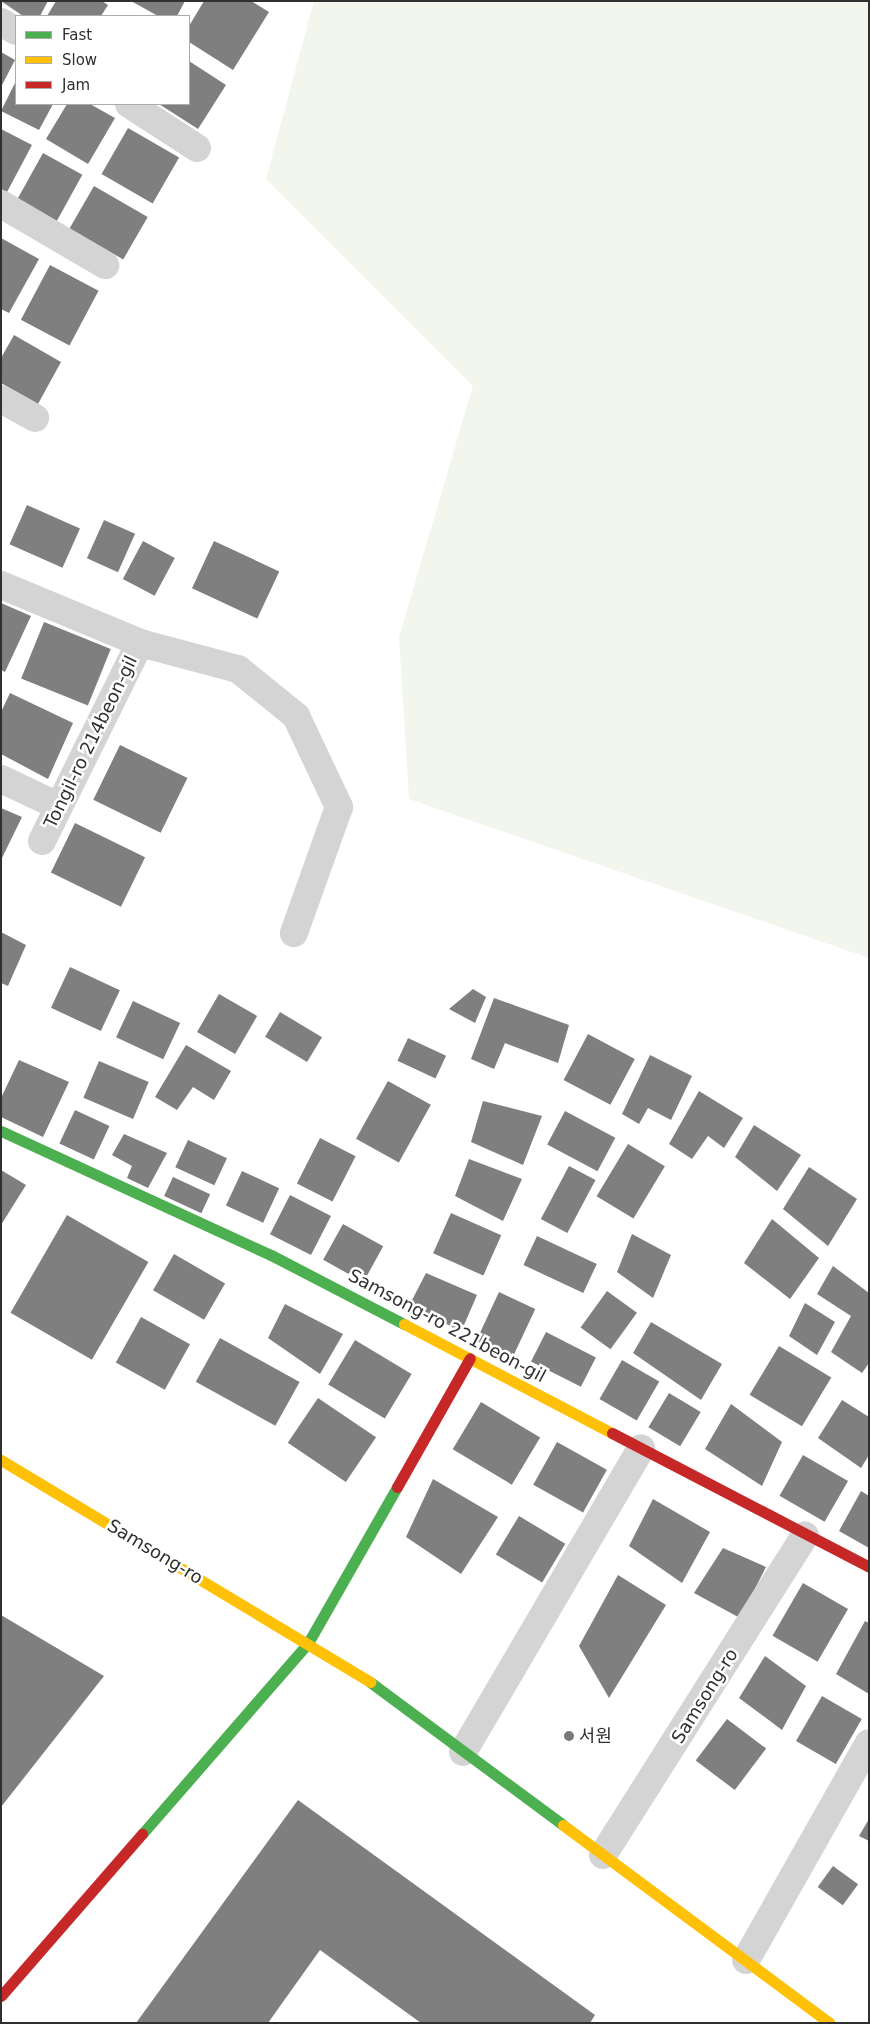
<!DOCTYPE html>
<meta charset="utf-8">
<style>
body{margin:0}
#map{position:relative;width:870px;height:2024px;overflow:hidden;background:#fff;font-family:"DejaVu Sans","Noto Sans KR",sans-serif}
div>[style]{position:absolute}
.green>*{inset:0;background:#f2f6ec}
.building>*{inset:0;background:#7f7f7f;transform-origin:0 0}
.street>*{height:28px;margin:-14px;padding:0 14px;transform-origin:14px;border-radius:14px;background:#d4d4d4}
.fast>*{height:11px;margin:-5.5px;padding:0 5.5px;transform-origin:5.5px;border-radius:5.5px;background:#4caf50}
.slow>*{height:11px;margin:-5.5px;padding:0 5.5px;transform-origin:5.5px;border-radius:5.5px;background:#ffc107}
.jam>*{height:11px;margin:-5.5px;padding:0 5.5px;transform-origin:5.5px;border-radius:5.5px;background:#c62828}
.dots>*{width:14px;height:14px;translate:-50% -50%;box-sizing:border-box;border:2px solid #fff;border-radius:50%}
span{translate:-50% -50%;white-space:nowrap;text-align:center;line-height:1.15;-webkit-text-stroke:5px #fff;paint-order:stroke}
.street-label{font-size:18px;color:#303030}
.poi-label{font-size:18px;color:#303030}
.left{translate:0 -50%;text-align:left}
.frame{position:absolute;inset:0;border:2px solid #303030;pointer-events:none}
.legend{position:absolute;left:15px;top:15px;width:175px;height:90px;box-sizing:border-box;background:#fff;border:1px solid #acacac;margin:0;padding:6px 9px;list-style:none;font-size:15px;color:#303030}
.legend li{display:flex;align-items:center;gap:10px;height:25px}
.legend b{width:25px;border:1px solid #acacac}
</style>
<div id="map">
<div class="green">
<div style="clip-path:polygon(314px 1px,869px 1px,869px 958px,409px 799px,399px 637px,473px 386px,266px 179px)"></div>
</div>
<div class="building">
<div style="clip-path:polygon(1px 1px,48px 1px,40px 16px,23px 16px)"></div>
<div style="clip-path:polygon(56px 1px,102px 1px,108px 5px,101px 16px,47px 16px)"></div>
<div style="clip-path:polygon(131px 1px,185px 1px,177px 16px,158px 16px)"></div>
<div style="clip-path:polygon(204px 1px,251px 1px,269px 12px,233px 70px,189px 42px,189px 26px)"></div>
<div style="clip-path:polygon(1px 52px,15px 60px,1px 87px)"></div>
<div style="clip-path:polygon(189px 61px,226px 85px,198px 129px,159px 104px,189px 104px)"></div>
<div style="clip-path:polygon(16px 81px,16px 104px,53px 104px,39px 130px,1px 111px)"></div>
<div style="clip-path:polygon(67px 104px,90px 104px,115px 118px,88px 164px,46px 139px)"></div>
<div style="left:128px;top:128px;width:59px;height:53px;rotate:30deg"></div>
<div style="clip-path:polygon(1px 129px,32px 145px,7px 192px,1px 189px)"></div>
<div style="left:43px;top:153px;width:45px;height:55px;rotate:29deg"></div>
<div style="left:94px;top:186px;width:62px;height:49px;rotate:30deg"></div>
<div style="clip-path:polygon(1px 238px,39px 259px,9px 313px,1px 309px)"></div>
<div style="left:50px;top:265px;width:55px;height:62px;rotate:28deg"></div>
<div style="clip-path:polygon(14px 335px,61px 362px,38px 404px,1px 383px,1px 358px)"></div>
<div style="left:27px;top:505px;width:58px;height:43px;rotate:24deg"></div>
<div style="left:104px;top:520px;width:34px;height:42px;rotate:24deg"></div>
<div style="left:143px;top:541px;width:36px;height:43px;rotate:28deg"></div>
<div style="left:214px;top:541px;width:72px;height:52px;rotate:25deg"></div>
<div style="clip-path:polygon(1px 603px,31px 616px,5px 672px,1px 670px)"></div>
<div style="left:44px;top:622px;width:72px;height:61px;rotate:22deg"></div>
<div style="clip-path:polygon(10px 693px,73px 723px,48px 779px,1px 754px,1px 712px)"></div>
<div style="left:120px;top:745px;width:75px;height:61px;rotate:26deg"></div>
<div style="clip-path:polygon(1px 808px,22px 817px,1px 860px)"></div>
<div style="left:75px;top:823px;width:78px;height:55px;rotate:26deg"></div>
<div style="clip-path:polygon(1px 932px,26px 945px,8px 986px,1px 983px)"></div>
<div style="left:70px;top:967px;width:55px;height:45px;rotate:25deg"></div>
<div style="clip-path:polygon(473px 989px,486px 997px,475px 1023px,449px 1009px)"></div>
<div style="left:219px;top:994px;width:44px;height:44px;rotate:30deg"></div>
<div style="clip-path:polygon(494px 998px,569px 1025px,558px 1063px,505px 1043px,494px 1069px,471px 1059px)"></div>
<div style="left:133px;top:1001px;width:52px;height:40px;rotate:25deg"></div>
<div style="left:280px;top:1012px;width:49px;height:29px;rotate:31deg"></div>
<div style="left:588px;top:1034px;width:53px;height:52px;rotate:28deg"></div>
<div style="left:408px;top:1038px;width:42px;height:25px;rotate:25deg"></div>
<div style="clip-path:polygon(186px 1045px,231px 1071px,214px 1100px,193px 1087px,177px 1110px,155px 1097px)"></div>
<div style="clip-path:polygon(650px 1055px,692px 1076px,671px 1120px,648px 1108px,639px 1124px,622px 1114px)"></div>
<div style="clip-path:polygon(19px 1060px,69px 1082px,43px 1137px,1px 1117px,1px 1098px)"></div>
<div style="left:99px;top:1061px;width:54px;height:40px;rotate:23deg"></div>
<div style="left:388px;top:1081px;width:49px;height:66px;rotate:29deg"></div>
<div style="clip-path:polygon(699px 1091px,743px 1118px,724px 1148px,708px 1136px,692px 1159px,669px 1144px)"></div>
<div style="clip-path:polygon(483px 1101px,542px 1116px,523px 1165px,471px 1142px)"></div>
<div style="left:75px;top:1110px;width:38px;height:37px;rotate:25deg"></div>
<div style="left:565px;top:1111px;width:57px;height:38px;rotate:28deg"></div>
<div style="clip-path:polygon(754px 1125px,801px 1155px,777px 1191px,735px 1157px)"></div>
<div style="clip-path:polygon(124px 1134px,167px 1153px,148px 1188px,127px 1178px,132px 1166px,112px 1155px)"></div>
<div style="left:320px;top:1138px;width:40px;height:51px;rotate:27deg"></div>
<div style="left:188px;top:1140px;width:43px;height:30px;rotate:25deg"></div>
<div style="left:628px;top:1144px;width:43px;height:61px;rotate:31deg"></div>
<div style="clip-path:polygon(469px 1159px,522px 1179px,503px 1221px,455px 1196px)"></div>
<div style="left:569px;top:1166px;width:30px;height:60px;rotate:28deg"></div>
<div style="clip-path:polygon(809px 1167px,857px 1199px,828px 1246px,783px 1209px)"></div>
<div style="clip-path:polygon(1px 1170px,26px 1185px,1px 1225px)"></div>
<div style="left:242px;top:1171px;width:41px;height:38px;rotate:25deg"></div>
<div style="left:173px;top:1177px;width:41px;height:21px;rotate:25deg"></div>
<div style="left:290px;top:1195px;width:46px;height:44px;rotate:27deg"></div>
<div style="left:451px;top:1213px;width:55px;height:44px;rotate:24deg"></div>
<div style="left:67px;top:1215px;width:94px;height:113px;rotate:30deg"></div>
<div style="clip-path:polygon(772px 1219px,819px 1258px,790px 1299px,744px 1263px)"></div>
<div style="left:343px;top:1224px;width:46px;height:41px;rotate:29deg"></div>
<div style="clip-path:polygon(632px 1234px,671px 1255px,653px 1298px,617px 1272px)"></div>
<div style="left:537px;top:1236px;width:66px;height:32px;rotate:25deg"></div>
<div style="left:174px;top:1254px;width:59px;height:42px;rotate:30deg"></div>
<div style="clip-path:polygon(833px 1266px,869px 1293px,869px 1363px,862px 1373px,831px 1352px,851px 1316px,817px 1294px)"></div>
<div style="clip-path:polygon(426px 1273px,477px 1295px,461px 1332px,410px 1304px)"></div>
<div style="left:607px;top:1291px;width:37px;height:45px;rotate:36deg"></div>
<div style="left:499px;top:1292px;width:40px;height:54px;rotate:25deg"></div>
<div style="clip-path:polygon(805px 1303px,835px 1322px,817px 1355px,789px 1336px)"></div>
<div style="clip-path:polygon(285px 1304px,343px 1334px,320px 1374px,268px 1338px)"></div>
<div style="left:141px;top:1317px;width:56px;height:52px;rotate:29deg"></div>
<div style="clip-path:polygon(651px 1322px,722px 1364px,701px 1400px,633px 1353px)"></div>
<div style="left:546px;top:1332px;width:56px;height:33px;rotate:27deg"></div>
<div style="left:220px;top:1338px;width:91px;height:50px;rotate:29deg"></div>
<div style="left:355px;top:1340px;width:66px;height:52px;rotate:31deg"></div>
<div style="left:779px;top:1346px;width:61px;height:57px;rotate:31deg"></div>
<div style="left:622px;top:1360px;width:43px;height:45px;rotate:30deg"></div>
<div style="left:669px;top:1393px;width:37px;height:40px;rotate:31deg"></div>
<div style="left:318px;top:1398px;width:70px;height:54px;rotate:34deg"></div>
<div style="clip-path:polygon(842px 1400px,869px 1417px,869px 1455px,861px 1468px,818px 1438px)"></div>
<div style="left:481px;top:1402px;width:69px;height:55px;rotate:31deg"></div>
<div style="clip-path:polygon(731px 1404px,782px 1442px,762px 1486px,705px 1449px)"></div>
<div style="left:557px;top:1442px;width:57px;height:49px;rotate:29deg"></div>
<div style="left:803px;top:1455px;width:52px;height:47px;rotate:30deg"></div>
<div style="clip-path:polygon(433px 1479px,498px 1517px,461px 1574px,406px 1537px)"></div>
<div style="clip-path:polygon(861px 1491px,869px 1496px,869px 1548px,839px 1531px)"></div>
<div style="clip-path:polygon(653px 1499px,710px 1532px,682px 1583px,629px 1546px)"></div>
<div style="left:519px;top:1516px;width:54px;height:45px;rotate:31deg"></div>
<div style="clip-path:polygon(723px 1548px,766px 1567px,740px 1618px,694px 1593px)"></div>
<div style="clip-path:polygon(618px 1575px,666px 1605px,609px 1698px,579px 1646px)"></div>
<div style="left:803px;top:1583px;width:52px;height:61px;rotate:30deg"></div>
<div style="clip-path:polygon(1px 1615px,104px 1676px,1px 1807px)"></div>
<div style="clip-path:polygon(865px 1621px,869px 1623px,869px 1694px,836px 1674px)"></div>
<div style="clip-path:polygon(765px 1656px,806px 1686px,782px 1730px,739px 1698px)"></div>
<div style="left:822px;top:1696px;width:46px;height:52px;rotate:30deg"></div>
<div style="left:727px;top:1719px;width:49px;height:52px;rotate:37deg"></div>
<div style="clip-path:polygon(298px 1800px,595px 2015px,590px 2023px,421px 2023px,320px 1950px,268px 2023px,136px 2023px)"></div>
<div style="clip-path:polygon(869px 1819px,869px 1841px,859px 1836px)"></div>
<div style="left:833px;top:1866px;width:31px;height:26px;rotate:36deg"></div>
</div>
<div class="street">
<div style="left:1px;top:22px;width:17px;rotate:31deg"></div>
<div style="left:129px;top:104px;width:81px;rotate:32.9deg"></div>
<div style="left:1px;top:204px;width:121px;rotate:30.4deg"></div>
<div style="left:1px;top:399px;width:39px;rotate:29deg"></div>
<div style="left:1px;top:585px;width:151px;rotate:22.6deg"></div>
<div style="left:140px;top:643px;width:101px;rotate:14.9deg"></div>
<div style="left:238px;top:669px;width:75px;rotate:39deg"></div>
<div style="left:296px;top:716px;width:101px;rotate:64.7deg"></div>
<div style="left:339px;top:807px;width:134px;rotate:109.7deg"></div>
<div style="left:1px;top:779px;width:63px;rotate:25.3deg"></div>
<div style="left:42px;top:841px;width:221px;rotate:-63.7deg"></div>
<div style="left:463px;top:1752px;width:352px;rotate:-59.6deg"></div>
<div style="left:603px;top:1855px;width:378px;rotate:-57.7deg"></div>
<div style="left:746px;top:1960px;width:249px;rotate:-60.5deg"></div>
</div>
<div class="fast">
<div style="left:1px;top:1131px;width:297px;rotate:24.7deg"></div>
<div style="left:271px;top:1255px;width:150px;rotate:27.4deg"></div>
<div style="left:370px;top:1682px;width:240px;rotate:36.5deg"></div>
<div style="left:142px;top:1834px;width:253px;rotate:-49deg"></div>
<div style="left:308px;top:1643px;width:180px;rotate:-60.3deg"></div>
</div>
<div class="slow">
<div style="left:404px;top:1324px;width:235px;rotate:27.7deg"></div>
<div style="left:1px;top:1460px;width:431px;rotate:31deg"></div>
<div style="left:563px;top:1825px;width:332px;rotate:36.6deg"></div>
</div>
<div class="jam">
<div style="left:612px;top:1433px;width:290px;rotate:27.5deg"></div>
<div style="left:397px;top:1487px;width:148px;rotate:-60.5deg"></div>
<div style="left:1px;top:1996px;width:215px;rotate:-49deg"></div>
</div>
<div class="dots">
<div style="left:569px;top:1736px;background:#787878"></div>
</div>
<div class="street-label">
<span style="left:91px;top:742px;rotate:-64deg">Tongil-ro 214beon-gil</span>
<span style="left:447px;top:1326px;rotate:28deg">Samsong-ro 221beon-gil</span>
<span style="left:155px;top:1552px;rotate:31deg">Samsong-ro</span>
<span style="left:705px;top:1696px;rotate:-58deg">Samsong-ro</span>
</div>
<div class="poi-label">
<span class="left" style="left:579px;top:1736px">서원</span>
</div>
<div class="frame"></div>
<ul class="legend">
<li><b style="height:6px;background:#4caf50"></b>Fast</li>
<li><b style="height:6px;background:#ffc107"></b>Slow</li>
<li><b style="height:6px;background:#c62828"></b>Jam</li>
</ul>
</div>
